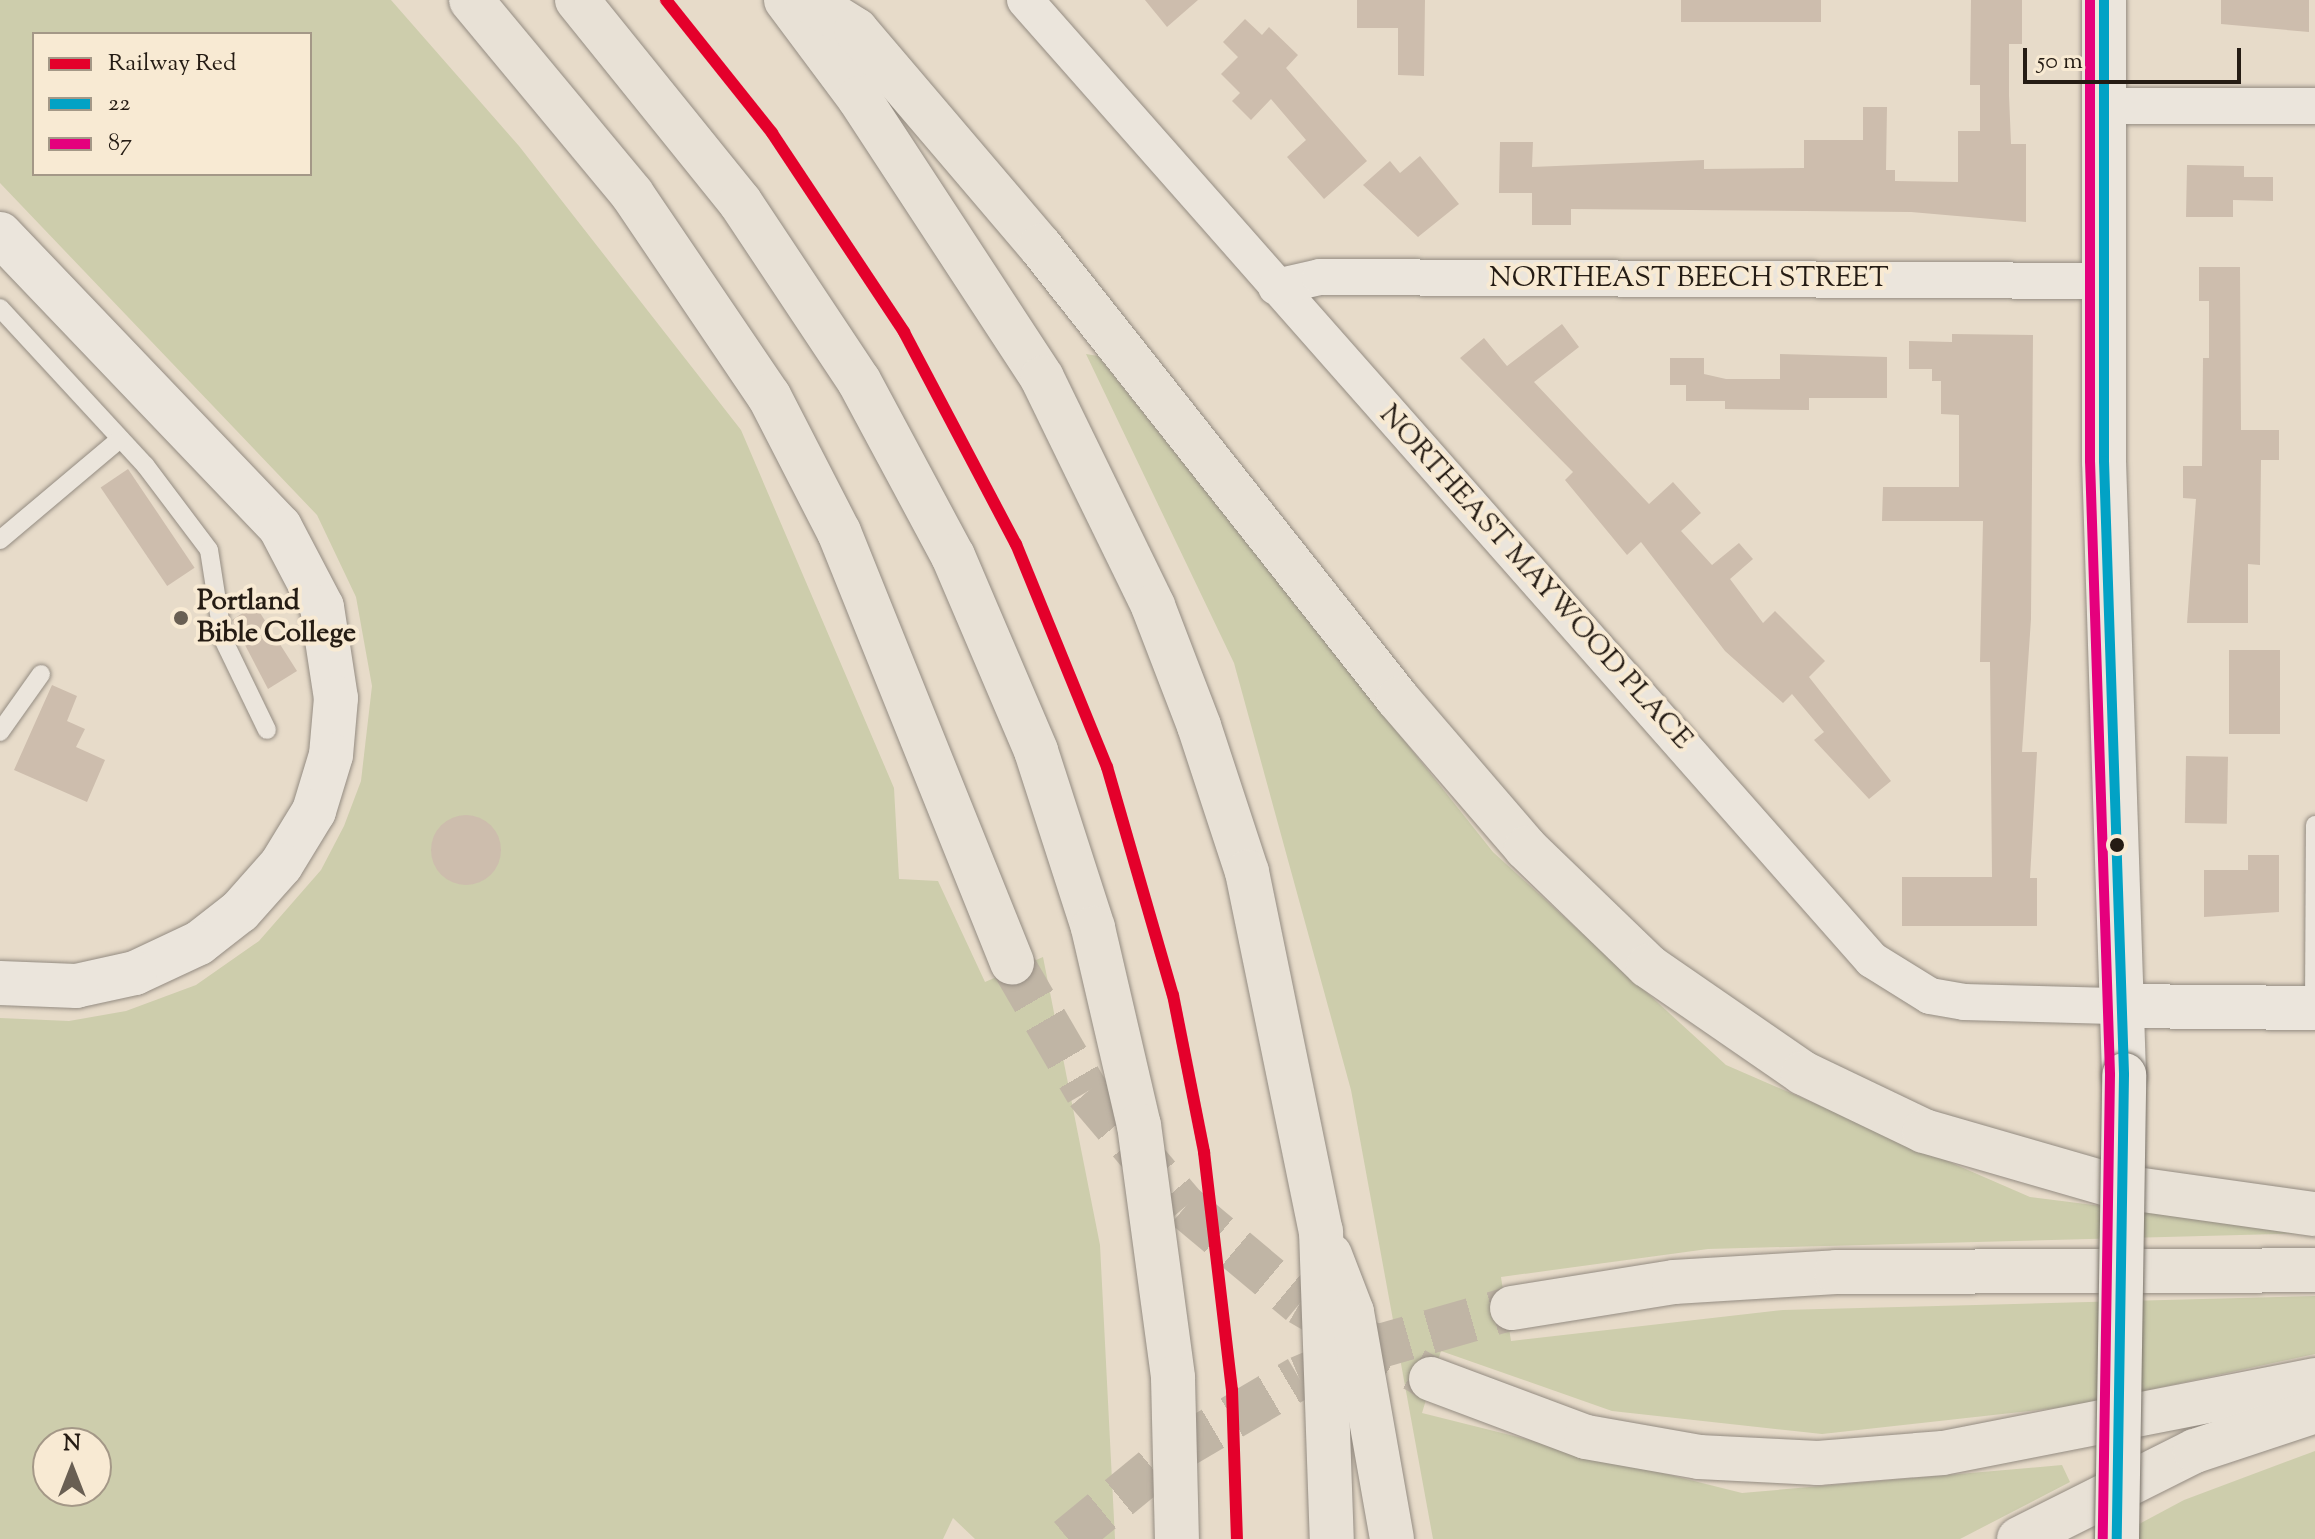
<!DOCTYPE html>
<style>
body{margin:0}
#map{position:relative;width:2315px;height:1539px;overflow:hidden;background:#e7dbc9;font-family:"Sorts Mill Goudy",serif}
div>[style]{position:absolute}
.green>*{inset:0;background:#cdcdac}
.building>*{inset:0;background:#cdbdad;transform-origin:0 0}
.round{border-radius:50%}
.motorway-tunnel>*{height:44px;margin-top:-22px;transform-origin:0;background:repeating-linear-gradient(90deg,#c0b5a5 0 44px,transparent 0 66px)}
.roads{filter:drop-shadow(0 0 2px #948c82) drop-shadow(0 0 2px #948c82)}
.service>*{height:18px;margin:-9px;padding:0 9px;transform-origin:9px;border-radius:9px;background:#ebe5dc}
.minor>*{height:36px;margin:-18px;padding:0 18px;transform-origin:18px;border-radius:18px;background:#ebe5dc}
.tertiary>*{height:44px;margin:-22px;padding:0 22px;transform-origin:22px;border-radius:22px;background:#ebe5dc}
.secondary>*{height:44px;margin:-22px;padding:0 22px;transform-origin:22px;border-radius:22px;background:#ebe5dc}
.motorway>*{height:44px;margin:-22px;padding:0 22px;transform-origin:22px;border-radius:22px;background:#e8e1d6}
.bridges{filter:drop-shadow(0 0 2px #797269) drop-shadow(0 0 2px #797269)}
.secondary-bridge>*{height:44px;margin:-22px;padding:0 22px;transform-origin:22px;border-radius:22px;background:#ebe5dc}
.bus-1>*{height:10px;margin:-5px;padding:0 5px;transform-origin:5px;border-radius:5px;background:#02a2c5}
.bus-2>*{height:10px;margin:-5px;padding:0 5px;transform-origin:5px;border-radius:5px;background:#e5007d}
.rail-1>*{height:12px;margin:-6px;padding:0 6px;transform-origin:6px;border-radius:6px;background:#e4002b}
.dots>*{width:22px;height:22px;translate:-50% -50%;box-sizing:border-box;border:4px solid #f8ead3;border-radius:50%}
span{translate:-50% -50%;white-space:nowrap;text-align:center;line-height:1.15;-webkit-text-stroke:8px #f8ead3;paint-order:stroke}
.street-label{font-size:28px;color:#251c14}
.poi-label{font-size:28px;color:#251c14;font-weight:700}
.left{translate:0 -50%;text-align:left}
.legend{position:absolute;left:32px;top:32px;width:280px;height:144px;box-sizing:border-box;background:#f8ead3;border:2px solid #a49887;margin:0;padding:10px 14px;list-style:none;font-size:24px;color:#251c14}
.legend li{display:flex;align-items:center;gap:16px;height:40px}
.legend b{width:40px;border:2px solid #a49887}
.north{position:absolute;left:32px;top:1427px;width:80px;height:80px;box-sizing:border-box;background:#f8ead3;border:2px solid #a49887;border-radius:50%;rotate:0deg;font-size:22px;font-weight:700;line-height:32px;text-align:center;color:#251c14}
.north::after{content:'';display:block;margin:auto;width:28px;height:36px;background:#695f53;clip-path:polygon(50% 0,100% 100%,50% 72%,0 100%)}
.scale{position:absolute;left:2023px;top:48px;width:218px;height:36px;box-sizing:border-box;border:4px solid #251c14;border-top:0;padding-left:10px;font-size:24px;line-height:28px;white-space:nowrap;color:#251c14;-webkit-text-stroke:6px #f8ead3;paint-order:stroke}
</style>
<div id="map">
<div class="green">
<div style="clip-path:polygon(evenodd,0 0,391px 0,519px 146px,741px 430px,894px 788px,899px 879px,938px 881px,985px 982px,1043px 957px,1100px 1245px,1115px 1539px,975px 1539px,953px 1518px,943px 1539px,0 1539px,0 1018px,69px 1021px,126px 1011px,196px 985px,259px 941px,321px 870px,344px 826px,361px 781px,372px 686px,356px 597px,317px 515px,0 183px,0 0,34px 34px,310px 34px,310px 174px,34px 174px,34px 34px,0 0,48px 1443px,96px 1443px,96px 1491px,48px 1491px,48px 1443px)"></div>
<div style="clip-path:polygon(1086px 354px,1098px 356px,1493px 852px,1726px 1065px,2030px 1197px,2315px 1233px,1708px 1249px,1501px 1277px,1511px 1341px,1783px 1310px,2315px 1296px,2315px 1354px,2075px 1406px,1822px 1434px,1612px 1411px,1441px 1351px,1422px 1413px,1742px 1493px,2062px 1465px,2070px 1482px,1960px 1539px,1433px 1539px,1351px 1090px,1234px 663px)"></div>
<div style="clip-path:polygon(2315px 1451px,2315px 1539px,2111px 1539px,2184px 1500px)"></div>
</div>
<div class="building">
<div style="clip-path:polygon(1145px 0,1198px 0,1167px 27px)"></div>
<div style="clip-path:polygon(1357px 0,1425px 0,1424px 76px,1398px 75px,1398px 28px,1357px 28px)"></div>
<div style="left:1681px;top:0;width:140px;height:22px"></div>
<div style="clip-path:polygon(1971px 0,2022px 0,2022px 44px,2009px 44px,2009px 95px,2011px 144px,2026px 144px,2026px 222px,1911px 212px,1571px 209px,1571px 225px,1532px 225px,1532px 193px,1499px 193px,1500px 142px,1533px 142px,1532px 167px,1704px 160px,1704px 169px,1804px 168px,1804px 140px,1863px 140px,1863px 107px,1887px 107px,1886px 170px,1895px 170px,1895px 181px,1958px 182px,1958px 131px,1980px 131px,1980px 85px,1970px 85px)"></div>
<div style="clip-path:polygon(2221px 0,2309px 0,2309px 32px,2221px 24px)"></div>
<div style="clip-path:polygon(1245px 19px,1262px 35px,1269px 27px,1298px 55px,1286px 68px,1367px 161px,1324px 199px,1287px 157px,1306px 140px,1271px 99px,1251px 120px,1232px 101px,1240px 93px,1221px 74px,1238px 57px,1223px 42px)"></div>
<div style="clip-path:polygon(1420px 156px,1459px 204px,1418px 237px,1363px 185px,1390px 161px,1400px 173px)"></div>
<div style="clip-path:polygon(2187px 165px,2244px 166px,2244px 177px,2273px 177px,2273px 201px,2233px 200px,2233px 217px,2186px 217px)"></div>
<div style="clip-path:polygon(2199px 267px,2240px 267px,2241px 430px,2279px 430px,2279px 460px,2261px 460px,2260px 565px,2248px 564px,2248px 623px,2187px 623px,2196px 499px,2183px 498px,2183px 466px,2202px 466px,2203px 358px,2209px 358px,2209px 301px,2199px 301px)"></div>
<div style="clip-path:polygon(1562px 324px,1579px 347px,1534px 382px,1649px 504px,1673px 482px,1701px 513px,1681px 531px,1712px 565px,1739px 543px,1753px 559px,1730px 579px,1763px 623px,1775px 611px,1825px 661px,1809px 677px,1891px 781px,1869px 799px,1814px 740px,1824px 732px,1792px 694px,1783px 703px,1725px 651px,1641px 542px,1627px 555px,1565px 480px,1573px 472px,1460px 358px,1484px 338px,1507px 366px)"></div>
<div style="clip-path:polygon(1952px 334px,2033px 335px,2031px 619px,2022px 752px,2037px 752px,2030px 878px,2037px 878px,2037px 926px,1902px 926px,1902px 877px,1992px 877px,1990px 662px,1980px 662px,1983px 521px,1882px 521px,1883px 487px,1959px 487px,1959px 415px,1941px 414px,1941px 381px,1932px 381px,1932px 369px,1909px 369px,1909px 341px,1952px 342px)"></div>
<div style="clip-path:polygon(1780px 354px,1887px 357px,1887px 398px,1809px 398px,1809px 410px,1725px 409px,1725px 401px,1686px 401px,1686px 385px,1670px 385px,1670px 358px,1704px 358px,1704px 374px,1726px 379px,1780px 379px)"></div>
<div style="left:128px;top:469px;width:119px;height:33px;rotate:56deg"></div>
<div style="clip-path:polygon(255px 605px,297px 671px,268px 689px,232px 620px)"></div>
<div style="left:2229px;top:650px;width:51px;height:84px"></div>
<div style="clip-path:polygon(52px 685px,77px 696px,67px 721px,85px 729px,76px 747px,105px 760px,87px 802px,14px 770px)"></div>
<div style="left:2186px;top:756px;width:42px;height:67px;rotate:1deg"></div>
<div class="round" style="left:431px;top:815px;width:70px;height:70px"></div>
<div style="clip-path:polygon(2248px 855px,2279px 855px,2279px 912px,2204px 917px,2204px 870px,2248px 870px)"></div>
</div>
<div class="motorway-tunnel">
<div style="left:1012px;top:963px;width:149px;rotate:59.8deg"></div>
<div style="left:1087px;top:1092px;width:151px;rotate:49.6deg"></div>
<div style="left:1185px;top:1207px;width:150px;rotate:39.9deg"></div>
<div style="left:1300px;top:1303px;width:151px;rotate:30.1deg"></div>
<div style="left:1068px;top:1539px;width:139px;rotate:-39.4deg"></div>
<div style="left:1175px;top:1451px;width:144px;rotate:-30.5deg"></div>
<div style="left:1299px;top:1378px;width:73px;rotate:-22.7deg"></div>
<div style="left:1366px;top:1350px;width:152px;rotate:-16deg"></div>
</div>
<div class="roads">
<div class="service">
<div style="left:0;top:308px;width:214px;rotate:47.3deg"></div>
<div style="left:145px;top:465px;width:106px;rotate:53deg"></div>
<div style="left:209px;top:550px;width:90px;rotate:81.1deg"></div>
<div style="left:223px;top:639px;width:101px;rotate:64.2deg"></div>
<div style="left:0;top:540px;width:157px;rotate:-40.1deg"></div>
<div style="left:0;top:732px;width:71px;rotate:-54.7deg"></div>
<div style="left:2314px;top:1008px;width:183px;rotate:-89.7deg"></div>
</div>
<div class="minor">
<div style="left:1025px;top:0;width:1280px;rotate:48.58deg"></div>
<div style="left:1872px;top:960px;width:68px;rotate:31.8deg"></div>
<div style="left:1930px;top:996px;width:35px;rotate:10deg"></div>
<div style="left:1964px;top:1002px;width:158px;rotate:1.5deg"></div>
<div style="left:2103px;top:106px;width:212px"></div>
<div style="left:1276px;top:287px;width:45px;rotate:-12.8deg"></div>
<div style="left:1320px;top:277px;width:782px;rotate:0.29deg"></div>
</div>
<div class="tertiary">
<div style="left:0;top:234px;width:405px;rotate:46.3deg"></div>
<div style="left:280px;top:527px;width:90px;rotate:62.3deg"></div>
<div style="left:322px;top:607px;width:92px;rotate:81.3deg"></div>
<div style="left:336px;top:698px;width:57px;rotate:95deg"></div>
<div style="left:331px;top:755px;width:59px;rotate:106.9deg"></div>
<div style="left:314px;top:811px;width:63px;rotate:121.4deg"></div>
<div style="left:281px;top:865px;width:62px;rotate:131.7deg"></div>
<div style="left:240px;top:911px;width:52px;rotate:142deg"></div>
<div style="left:199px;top:943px;width:71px;rotate:154.9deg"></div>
<div style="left:135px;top:973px;width:60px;rotate:167.6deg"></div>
<div style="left:76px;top:986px;width:76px;rotate:-177.7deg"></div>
</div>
<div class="secondary">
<div style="left:2104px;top:0;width:461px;rotate:90deg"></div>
<div style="left:2104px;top:461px;width:614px;rotate:88.13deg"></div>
<div style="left:2122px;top:1006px;width:193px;rotate:0.6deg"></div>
</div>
<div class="motorway">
<div style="left:471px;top:0;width:252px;rotate:50.3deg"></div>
<div style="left:632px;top:194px;width:244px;rotate:55.9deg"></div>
<div style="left:769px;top:396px;width:153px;rotate:62.8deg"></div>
<div style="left:839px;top:532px;width:464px;rotate:68.1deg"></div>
<div style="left:577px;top:0;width:260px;rotate:51.1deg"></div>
<div style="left:740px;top:202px;width:215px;rotate:56.4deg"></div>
<div style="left:859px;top:381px;width:199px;rotate:61.8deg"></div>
<div style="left:953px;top:556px;width:212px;rotate:66.9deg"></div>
<div style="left:1036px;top:751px;width:186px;rotate:72.1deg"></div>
<div style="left:1093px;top:928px;width:202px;rotate:76.9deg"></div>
<div style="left:1139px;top:1125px;width:255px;rotate:82.3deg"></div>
<div style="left:1173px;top:1378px;width:161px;rotate:88.6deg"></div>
<div style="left:786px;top:0;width:122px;rotate:53.3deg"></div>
<div style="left:859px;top:98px;width:334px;rotate:56.8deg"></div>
<div style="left:1042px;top:378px;width:254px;rotate:64deg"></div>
<div style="left:1153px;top:606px;width:129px;rotate:69deg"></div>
<div style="left:1199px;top:726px;width:154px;rotate:71.8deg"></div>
<div style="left:1247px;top:872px;width:367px;rotate:78.4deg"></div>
<div style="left:1321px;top:1231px;width:308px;rotate:88deg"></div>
<div style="left:808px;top:0;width:57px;rotate:32deg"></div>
<div style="left:856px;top:30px;width:284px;rotate:49.6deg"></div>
<div style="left:1040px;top:246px;width:577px;rotate:51.68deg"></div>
<div style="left:1398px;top:699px;width:196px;rotate:49.3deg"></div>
<div style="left:1526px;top:848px;width:170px;rotate:44deg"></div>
<div style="left:1648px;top:966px;width:188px;rotate:34.6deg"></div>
<div style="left:1803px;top:1073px;width:134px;rotate:25.6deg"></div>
<div style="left:1924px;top:1131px;width:199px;rotate:16.1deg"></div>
<div style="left:2115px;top:1186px;width:202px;rotate:8deg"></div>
<div style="left:1330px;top:1255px;width:61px;rotate:68.9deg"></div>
<div style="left:1352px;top:1312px;width:230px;rotate:80deg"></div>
<div style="left:1512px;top:1308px;width:164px;rotate:-9.1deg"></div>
<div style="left:1674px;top:1282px;width:162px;rotate:-3.5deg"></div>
<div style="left:1836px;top:1272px;width:479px;rotate:-0.2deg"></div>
<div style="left:1431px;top:1379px;width:165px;rotate:20.5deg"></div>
<div style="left:1586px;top:1437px;width:115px;rotate:10deg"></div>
<div style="left:1699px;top:1457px;width:119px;rotate:2.9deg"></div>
<div style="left:1818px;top:1463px;width:125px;rotate:-4.6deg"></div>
<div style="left:1943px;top:1453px;width:379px;rotate:-11.1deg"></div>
<div style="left:2019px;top:1539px;width:197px;rotate:-26.6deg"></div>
<div style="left:2195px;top:1451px;width:126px;rotate:-18.4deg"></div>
</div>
</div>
<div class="bridges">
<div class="secondary-bridge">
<div style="left:2117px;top:1539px;width:464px;rotate:-89.1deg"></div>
</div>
</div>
<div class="bus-1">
<div style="left:2104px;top:0;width:461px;rotate:90deg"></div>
<div style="left:2104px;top:461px;width:614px;rotate:88.13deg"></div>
<div style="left:2124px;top:1075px;width:464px;rotate:90.9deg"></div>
</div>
<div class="bus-2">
<div style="left:2090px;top:0;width:461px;rotate:90deg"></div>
<div style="left:2090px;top:461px;width:614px;rotate:88.13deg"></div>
<div style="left:2110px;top:1075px;width:464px;rotate:90.9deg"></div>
</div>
<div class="rail-1">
<div style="left:666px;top:0;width:170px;rotate:51.4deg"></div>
<div style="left:772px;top:133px;width:239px;rotate:56.4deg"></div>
<div style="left:904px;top:332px;width:240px;rotate:62.2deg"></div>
<div style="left:1016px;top:544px;width:241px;rotate:67.8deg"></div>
<div style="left:1107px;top:767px;width:237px;rotate:73.9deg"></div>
<div style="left:1173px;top:995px;width:160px;rotate:78.8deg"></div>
<div style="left:1204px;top:1152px;width:240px;rotate:83.3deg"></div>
<div style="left:1232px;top:1390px;width:149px;rotate:88.1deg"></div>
</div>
<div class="dots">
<div style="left:181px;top:618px;background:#695f53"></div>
<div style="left:2117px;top:845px;background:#251c14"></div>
</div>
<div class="street-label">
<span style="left:1689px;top:279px">NORTHEAST BEECH STREET</span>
<span style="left:1535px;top:578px;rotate:48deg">NORTHEAST MAYWOOD PLACE</span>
</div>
<div class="poi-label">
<span class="left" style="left:197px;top:618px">Portland<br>Bible College</span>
</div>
<ul class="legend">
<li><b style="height:10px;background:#e4002b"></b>Railway Red</li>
<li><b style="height:10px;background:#02a2c5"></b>22</li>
<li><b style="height:10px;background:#e5007d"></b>87</li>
</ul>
<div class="north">N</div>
<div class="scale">50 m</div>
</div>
